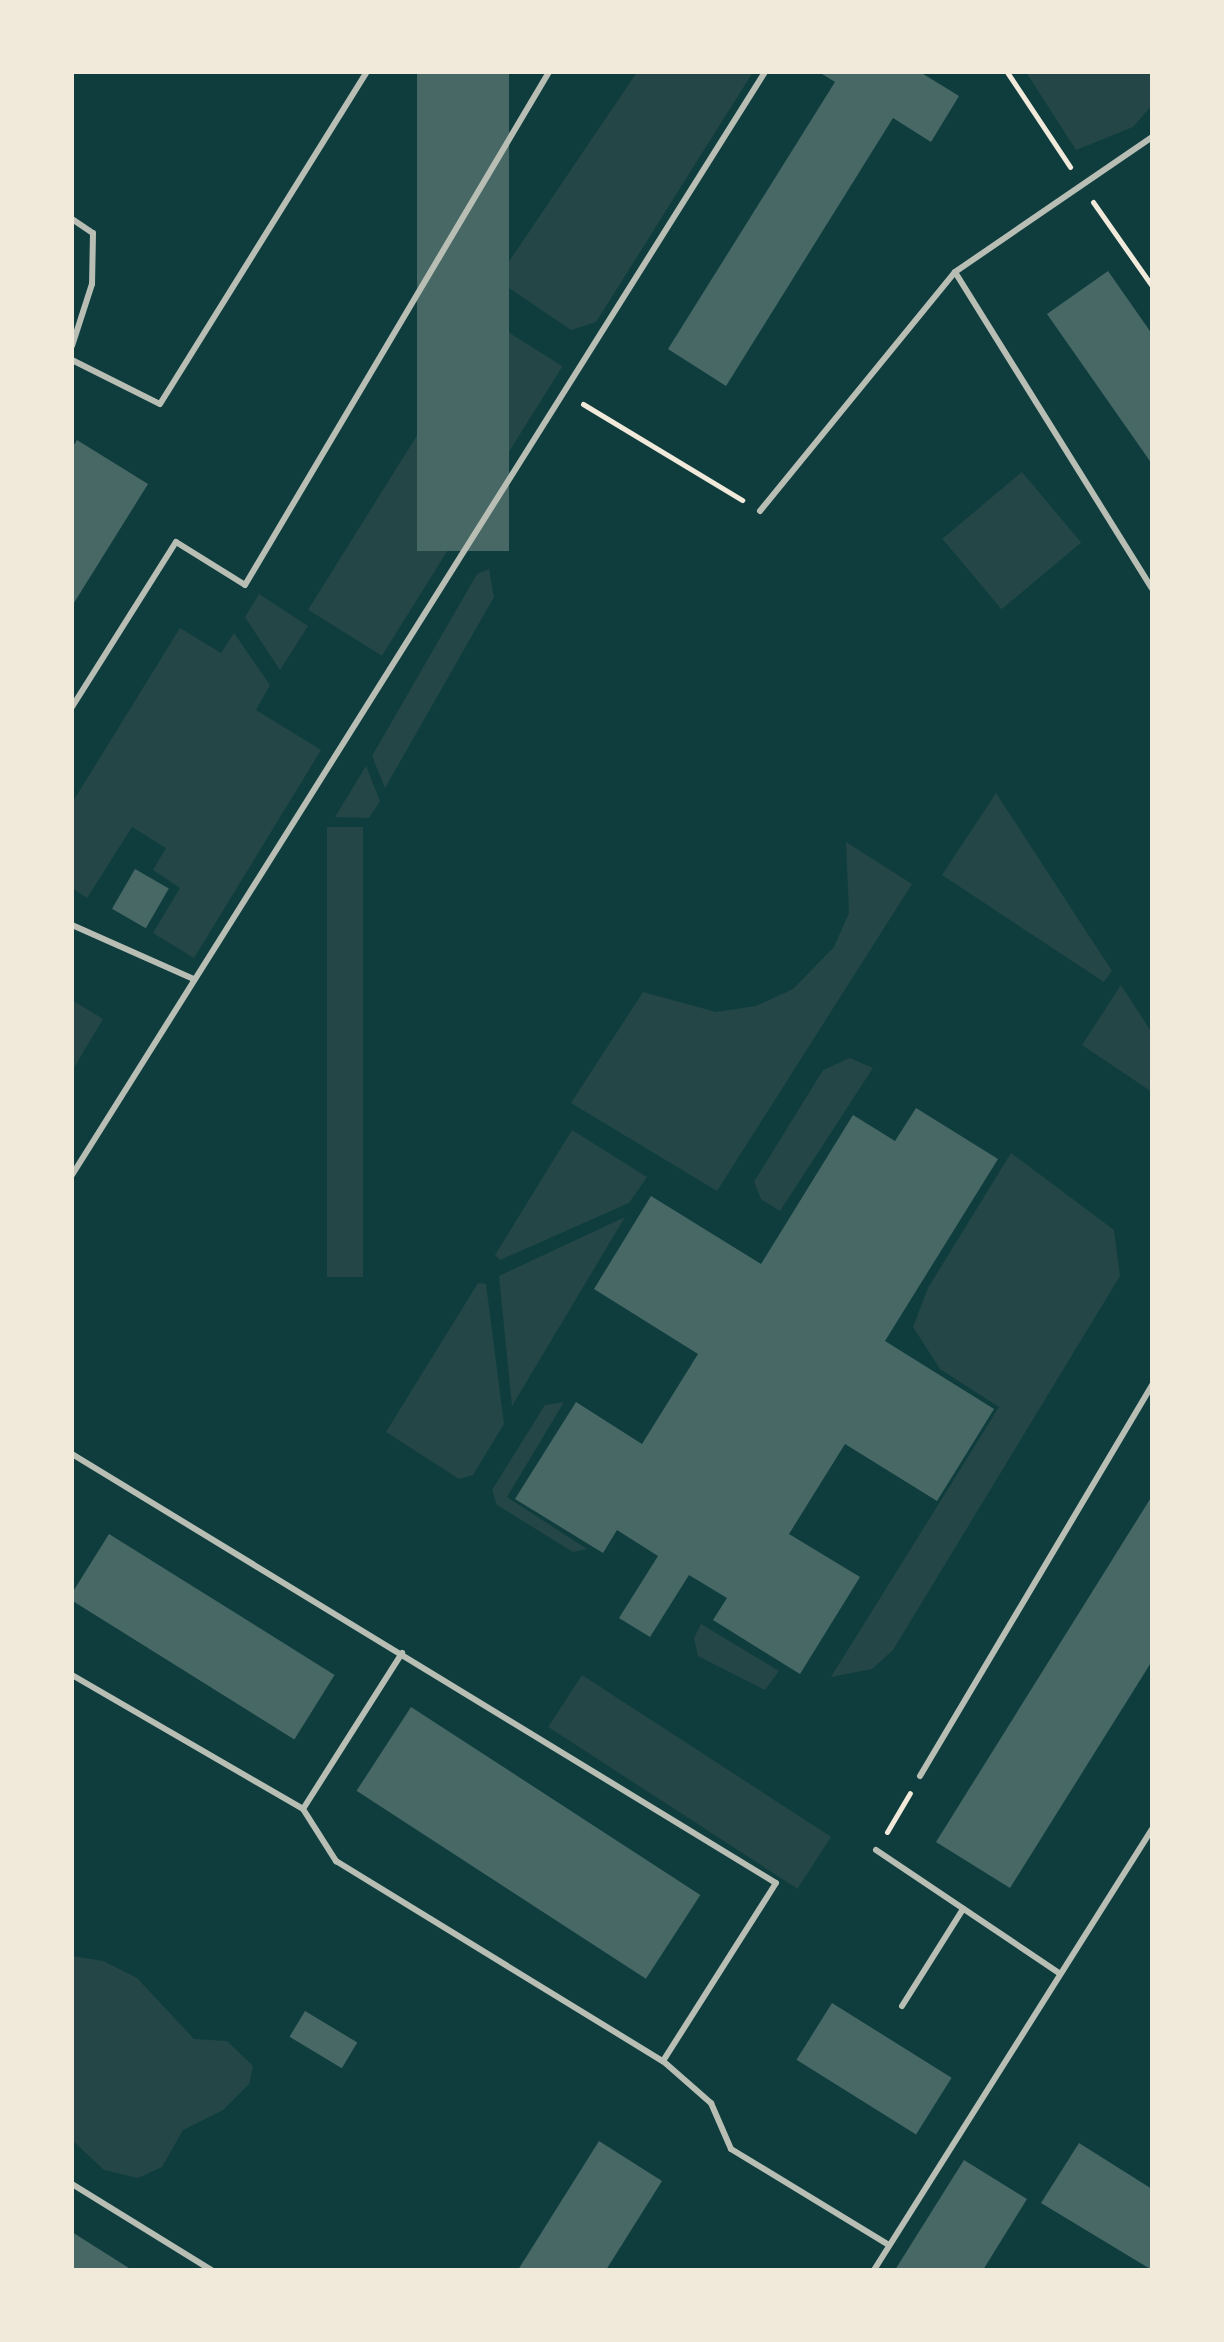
<!DOCTYPE html>
<style>
body{margin:0}
#map{position:relative;width:1224px;height:2342px;overflow:hidden;background:#0f3d3e;font-family:"Work Sans",sans-serif}
div>[style]{position:absolute}
.green>*{inset:0;background:#244646;transform-origin:0 0}
.building>*{inset:0;background:#486865;transform-origin:0 0}
.path>*{height:5px;margin:-2.5px;padding:0 2.5px;transform-origin:2.5px;border-radius:2.5px;background:#f1e9da}
.service>*{height:6px;margin:-3px;padding:0 3px;transform-origin:3px;border-radius:3px;background:#b8beb3}
span{translate:-50% -50%;white-space:nowrap;text-align:center;line-height:1.15;-webkit-text-stroke:6px #f1e9da;paint-order:stroke}
.frame{position:absolute;inset:0;border:74px solid #f1e9da;pointer-events:none}
</style>
<div id="map">
<div class="green">
<div style="clip-path:polygon(637px 72px,753px 72px,596px 322px,571px 330px,509px 288px,508px 263px)"></div>
<div style="clip-path:polygon(1026px 72px,1152px 72px,1152px 105px,1133px 127px,1076px 150px)"></div>
<div style="left:487px;top:319px;width:89px;height:109px;rotate:32deg"></div>
<div style="left:421px;top:429px;width:87px;height:213px;rotate:32deg"></div>
<div style="left:1022px;top:472px;width:92px;height:104px;rotate:50deg"></div>
<div style="clip-path:polygon(489px 569px,494px 597px,385px 788px,372px 756px,477px 574px)"></div>
<div style="clip-path:polygon(259px 594px,308px 626px,280px 670px,245px 617px)"></div>
<div style="clip-path:polygon(180px 628px,221px 653px,234px 633px,270px 685px,256px 710px,321px 750px,194px 958px,153px 933px,180px 888px,153px 870px,166px 848px,132px 827px,87px 898px,72px 888px,72px 803px)"></div>
<div style="clip-path:polygon(366px 766px,380px 801px,369px 818px,335px 817px)"></div>
<div style="clip-path:polygon(996px 793px,1112px 971px,1104px 982px,942px 875px)"></div>
<div style="left:327px;top:827px;width:36px;height:450px"></div>
<div style="clip-path:polygon(846px 842px,912px 884px,717px 1191px,571px 1103px,643px 992px,716px 1012px,756px 1006px,793px 989px,834px 947px,849px 913px)"></div>
<div style="clip-path:polygon(1121px 985px,1152px 1033px,1152px 1092px,1082px 1045px)"></div>
<div style="clip-path:polygon(72px 1000px,103px 1019px,72px 1071px)"></div>
<div style="clip-path:polygon(850px 1058px,873px 1068px,780px 1211px,761px 1199px,754px 1182px,823px 1070px)"></div>
<div style="clip-path:polygon(572px 1130px,647px 1177px,629px 1203px,500px 1260px,495px 1255px)"></div>
<div style="clip-path:polygon(1011px 1153px,1114px 1230px,1120px 1276px,893px 1650px,872px 1669px,831px 1677px,999px 1407px,940px 1369px,913px 1327px,928px 1288px)"></div>
<div style="clip-path:polygon(625px 1217px,512px 1406px,499px 1276px)"></div>
<div style="clip-path:polygon(478px 1283px,486px 1284px,504px 1424px,473px 1475px,459px 1479px,386px 1432px)"></div>
<div style="clip-path:polygon(564px 1402px,507px 1497px,587px 1549px,573px 1552px,497px 1505px,492px 1490px,545px 1405px)"></div>
<div style="clip-path:polygon(701px 1624px,779px 1671px,765px 1690px,698px 1656px,694px 1638px)"></div>
<div style="left:582px;top:1675px;width:297px;height:62px;rotate:33deg"></div>
<div style="clip-path:polygon(72px 1956px,103px 1961px,137px 1978px,194px 2039px,227px 2041px,253px 2066px,249px 2084px,223px 2110px,183px 2130px,162px 2167px,138px 2178px,104px 2170px,72px 2140px)"></div>
</div>
<div class="building">
<div style="left:417px;top:72px;width:92px;height:479px"></div>
<div style="clip-path:polygon(819px 72px,920px 72px,959px 96px,931px 142px,893px 118px,726px 386px,668px 349px,835px 82px)"></div>
<div style="clip-path:polygon(1108px 271px,1152px 334px,1152px 464px,1047px 314px)"></div>
<div style="clip-path:polygon(77px 440px,148px 484px,72px 606px,72px 448px)"></div>
<div style="left:135px;top:869px;width:39px;height:46px;rotate:30deg"></div>
<div style="clip-path:polygon(916px 1108px,998px 1159px,885px 1341px,994px 1409px,937px 1501px,845px 1444px,789px 1534px,860px 1577px,800px 1674px,713px 1620px,727px 1598px,689px 1575px,650px 1637px,619px 1618px,658px 1556px,617px 1530px,603px 1553px,515px 1499px,576px 1402px,642px 1444px,698px 1354px,594px 1289px,651px 1196px,761px 1264px,853px 1115px,895px 1141px)"></div>
<div style="clip-path:polygon(1152px 1496px,1152px 1661px,1010px 1888px,936px 1842px)"></div>
<div style="left:109px;top:1534px;width:266px;height:76px;rotate:32deg"></div>
<div style="left:411px;top:1707px;width:345px;height:100px;rotate:33deg"></div>
<div style="left:832px;top:2003px;width:141px;height:67px;rotate:32deg"></div>
<div style="left:305px;top:2011px;width:61px;height:30px;rotate:31deg"></div>
<div style="clip-path:polygon(599px 2141px,662px 2181px,606px 2270px,518px 2270px)"></div>
<div style="clip-path:polygon(1079px 2143px,1152px 2189px,1152px 2270px,1041px 2203px)"></div>
<div style="clip-path:polygon(964px 2160px,1027px 2199px,983px 2270px,895px 2270px)"></div>
<div style="clip-path:polygon(72px 2232px,132px 2270px,72px 2270px)"></div>
</div>
<div class="path">
<div style="left:1007px;top:72px;width:114px;rotate:56.4deg"></div>
<div style="left:1093px;top:202px;width:103px;rotate:54.9deg"></div>
<div style="left:583px;top:404px;width:186px;rotate:31.1deg"></div>
<div style="left:887px;top:1832px;width:45px;rotate:-59.5deg"></div>
</div>
<div class="service">
<div style="left:72px;top:219px;width:25px;rotate:34deg"></div>
<div style="left:93px;top:233px;width:51px;rotate:91.1deg"></div>
<div style="left:92px;top:284px;width:65px;rotate:107.9deg"></div>
<div style="left:955px;top:272px;width:372px;rotate:58.1deg"></div>
<div style="left:72px;top:360px;width:98px;rotate:26.6deg"></div>
<div style="left:160px;top:404px;width:391px;rotate:-58.1deg"></div>
<div style="left:760px;top:511px;width:308px;rotate:-50.8deg"></div>
<div style="left:955px;top:272px;width:239px;rotate:-34.4deg"></div>
<div style="left:72px;top:707px;width:195px;rotate:-57.8deg"></div>
<div style="left:176px;top:542px;width:81px;rotate:31.9deg"></div>
<div style="left:245px;top:585px;width:596px;rotate:-59.35deg"></div>
<div style="left:72px;top:925px;width:133px;rotate:23.9deg"></div>
<div style="left:72px;top:1175px;width:1303px;rotate:-57.86deg"></div>
<div style="left:72px;top:1454px;width:824px;rotate:31.36deg"></div>
<div style="left:776px;top:1883px;width:211px;rotate:122.4deg"></div>
<div style="left:663px;top:2061px;width:64px;rotate:41.2deg"></div>
<div style="left:711px;top:2103px;width:50px;rotate:66.5deg"></div>
<div style="left:731px;top:2149px;width:185px;rotate:31.3deg"></div>
<div style="left:72px;top:1675px;width:267px;rotate:30.1deg"></div>
<div style="left:303px;top:1809px;width:185px;rotate:-57.6deg"></div>
<div style="left:920px;top:1776px;width:455px;rotate:-59.3deg"></div>
<div style="left:303px;top:1809px;width:62px;rotate:57.6deg"></div>
<div style="left:336px;top:1861px;width:383px;rotate:31.5deg"></div>
<div style="left:876px;top:1850px;width:220px;rotate:33.9deg"></div>
<div style="left:902px;top:2006px;width:115px;rotate:-57.8deg"></div>
<div style="left:72px;top:2184px;width:163px;rotate:31.7deg"></div>
<div style="left:874px;top:2270px;width:521px;rotate:-57.77deg"></div>
</div>
<div class="frame"></div>
</div>
